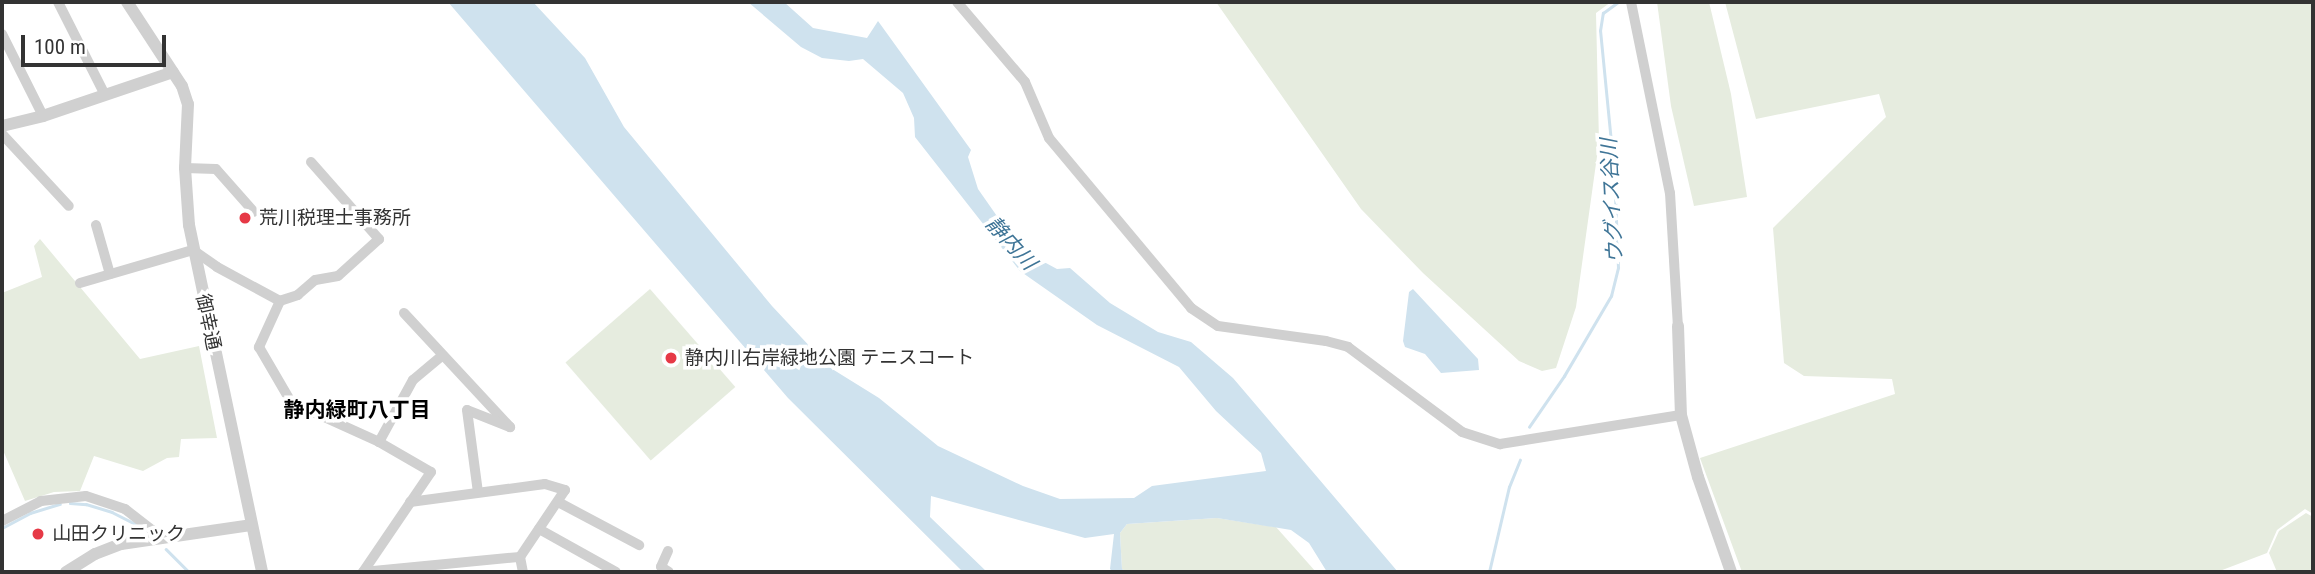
<!DOCTYPE html>
<meta charset="utf-8">
<style>
body{margin:0}
#map{position:relative;width:2315px;height:574px;overflow:hidden;background:#fff;font-family:"Roboto Condensed","Noto Sans JP",sans-serif}
div>[style]{position:absolute}
.green>*{inset:0;background:#e6ecdf;transform-origin:0 0}
.water>*{inset:0;background:#cfe2ee}
.stream>*{height:2.5px;margin:-1.25px;padding:0 1.25px;transform-origin:1.25px;border-radius:1.25px;background:#cfe2ee}
.minor>*{height:10px;margin:-5px;padding:0 5px;transform-origin:5px;border-radius:5px;background:#d0d0d0}
.tertiary>*{height:12px;margin:-6px;padding:0 6px;transform-origin:6px;border-radius:6px;background:#d0d0d0}
.dots>*{width:19px;height:19px;translate:-50% -50%;box-sizing:border-box;border:4px solid #fff;border-radius:50%}
span{translate:-50% -50%;white-space:nowrap;text-align:center;line-height:1.15;-webkit-text-stroke:7px #fff;paint-order:stroke}
.poi-label{font-size:19px;color:#333}
.left{translate:0 -50%;text-align:left}
.street-label{font-size:19px;color:#333}
.water-label{font-size:21px;color:#3f7597;font-style:italic}
.neighbourhood-label{font-size:21px;color:#000;font-weight:700}
.frame{position:absolute;inset:0;border:4px solid #333;pointer-events:none}
.scale{position:absolute;left:21px;top:35px;width:145px;height:32px;box-sizing:border-box;border:4px solid #333;border-top:0;padding-left:9px;font-size:21px;line-height:24px;white-space:nowrap;color:#333;-webkit-text-stroke:5px #fff;paint-order:stroke}
</style>
<div id="map">
<div class="green">
<div style="clip-path:polygon(1216px 2px,1611px 2px,1596px 13px,1599px 142px,1576px 307px,1556px 368px,1542px 371px,1519px 361px,1423px 273px,1361px 209px)"></div>
<div style="clip-path:polygon(1657px 2px,1709px 2px,1731px 94px,1747px 197px,1694px 206px,1671px 106px)"></div>
<div style="clip-path:polygon(1725px 2px,2313px 2px,2313px 514px,2305px 509px,2277px 530px,2267px 553px,2217px 572px,1742px 572px,1700px 458px,1895px 394px,1892px 379px,1804px 376px,1784px 363px,1773px 228px,1886px 117px,1879px 94px,1756px 119px)"></div>
<div style="clip-path:polygon(40px 239px,140px 359px,199px 346px,217px 438px,181px 439px,179px 457px,167px 458px,143px 471px,94px 456px,80px 491px,54px 492px,25px 501px,2px 448px,2px 293px,42px 277px,34px 246px)"></div>
<div style="left:650px;top:289px;width:130px;height:112px;rotate:49deg"></div>
<div style="clip-path:polygon(2306px 513px,2313px 517px,2313px 572px,2277px 572px,2269px 553px,2279px 531px)"></div>
<div style="clip-path:polygon(1217px 518px,1276px 527px,1316px 572px,1127px 572px,1122px 569px,1120px 533px,1127px 524px)"></div>
</div>
<div class="water">
<div style="clip-path:polygon(448px 2px,533px 2px,585px 58px,624px 127px,772px 306px,829px 367px,879px 398px,938px 446px,1023px 486px,1060px 499px,1134px 498px,1152px 486px,1266px 471px,1261px 453px,1216px 411px,1179px 367px,1097px 325px,1020px 271px,915px 137px,914px 118px,903px 93px,863px 59px,849px 61px,822px 58px,801px 47px,748px 2px,784px 2px,813px 28px,867px 38px,878px 21px,971px 150px,968px 157px,978px 189px,1006px 229px,1033px 256px,1057px 269px,1070px 268px,1110px 303px,1158px 332px,1191px 342px,1233px 378px,1398px 572px,1327px 572px,1309px 543px,1291px 530px,1217px 518px,1127px 524px,1120px 533px,1122px 569px,1127px 572px,1113px 572px,1110px 569px,1114px 534px,1085px 538px,931px 496px,930px 517px,987px 572px,963px 572px,788px 398px)"></div>
<div style="clip-path:polygon(1413px 289px,1478px 359px,1479px 370px,1441px 373px,1425px 354px,1405px 347px,1403px 341px,1409px 292px)"></div>
</div>
<div class="stream">
<div style="left:1529px;top:427px;width:62px;rotate:-55.5deg"></div>
<div style="left:1564px;top:376px;width:93px;rotate:-59.6deg"></div>
<div style="left:1611px;top:296px;width:29px;rotate:-76deg"></div>
<div style="left:1618px;top:268px;width:95px;rotate:-92.4deg"></div>
<div style="left:1614px;top:173px;width:143px;rotate:-95.6deg"></div>
<div style="left:1600px;top:31px;width:18px;rotate:-81deg"></div>
<div style="left:1603px;top:13px;width:19px;rotate:-36deg"></div>
<div style="left:70px;top:503px;width:16px;rotate:4deg"></div>
<div style="left:86px;top:504px;width:27px;rotate:17deg"></div>
<div style="left:112px;top:512px;width:29px;rotate:27deg"></div>
<div style="left:2px;top:528px;width:32px;rotate:-28deg"></div>
<div style="left:30px;top:513px;width:31px;rotate:-17deg"></div>
<div style="left:166px;top:549px;width:33px;rotate:45deg"></div>
<div style="left:1489px;top:572px;width:87px;rotate:-76.8deg"></div>
<div style="left:1509px;top:487px;width:29px;rotate:-68deg"></div>
</div>
<div class="minor">
<div style="left:58px;top:2px;width:104px;rotate:63.2deg"></div>
<div style="left:957px;top:2px;width:105px;rotate:49.6deg"></div>
<div style="left:1025px;top:82px;width:61px;rotate:66.8deg"></div>
<div style="left:1049px;top:138px;width:222px;rotate:50.1deg"></div>
<div style="left:1191px;top:308px;width:32px;rotate:34deg"></div>
<div style="left:1218px;top:326px;width:109px;rotate:7.9deg"></div>
<div style="left:1326px;top:341px;width:23px;rotate:15deg"></div>
<div style="left:1348px;top:347px;width:142px;rotate:36.7deg"></div>
<div style="left:1462px;top:432px;width:40px;rotate:18deg"></div>
<div style="left:1500px;top:444px;width:183px;rotate:-9.1deg"></div>
<div style="left:1631px;top:2px;width:195px;rotate:78.5deg"></div>
<div style="left:1670px;top:193px;width:133px;rotate:86.6deg"></div>
<div style="left:2px;top:34px;width:92px;rotate:63.4deg"></div>
<div style="left:2px;top:134px;width:98px;rotate:47.1deg"></div>
<div style="left:311px;top:162px;width:103px;rotate:48.6deg"></div>
<div style="left:379px;top:239px;width:55px;rotate:137.9deg"></div>
<div style="left:338px;top:276px;width:23px;rotate:170deg"></div>
<div style="left:315px;top:280px;width:23px;rotate:139deg"></div>
<div style="left:298px;top:295px;width:19px;rotate:162deg"></div>
<div style="left:280px;top:301px;width:51px;rotate:114.5deg"></div>
<div style="left:259px;top:347px;width:64px;rotate:59.8deg"></div>
<div style="left:291px;top:402px;width:97px;rotate:24.4deg"></div>
<div style="left:379px;top:442px;width:60px;rotate:30deg"></div>
<div style="left:431px;top:472px;width:121px;rotate:124.2deg"></div>
<div style="left:185px;top:168px;width:31px;rotate:2deg"></div>
<div style="left:216px;top:169px;width:57px;rotate:48.5deg"></div>
<div style="left:96px;top:225px;width:51px;rotate:74.1deg"></div>
<div style="left:80px;top:283px;width:118px;rotate:-16.3deg"></div>
<div style="left:193px;top:250px;width:29px;rotate:35deg"></div>
<div style="left:217px;top:267px;width:72px;rotate:28.4deg"></div>
<div style="left:404px;top:313px;width:156px;rotate:47.1deg"></div>
<div style="left:510px;top:427px;width:46px;rotate:-158.4deg"></div>
<div style="left:467px;top:410px;width:83px;rotate:82.4deg"></div>
<div style="left:379px;top:442px;width:71px;rotate:-61.3deg"></div>
<div style="left:413px;top:380px;width:38px;rotate:-40deg"></div>
<div style="left:410px;top:502px;width:136px;rotate:-7.6deg"></div>
<div style="left:545px;top:484px;width:21px;rotate:17deg"></div>
<div style="left:565px;top:490px;width:81px;rotate:123.9deg"></div>
<div style="left:520px;top:557px;width:15px;rotate:79deg"></div>
<div style="left:558px;top:502px;width:92px;rotate:28deg"></div>
<div style="left:2px;top:521px;width:44px;rotate:-27.1deg"></div>
<div style="left:41px;top:501px;width:45px;rotate:-6.3deg"></div>
<div style="left:86px;top:496px;width:41px;rotate:18.4deg"></div>
<div style="left:125px;top:509px;width:46px;rotate:37.9deg"></div>
<div style="left:539px;top:529px;width:88px;rotate:29.2deg"></div>
<div style="left:668px;top:551px;width:17px;rotate:114deg"></div>
<div style="left:661px;top:567px;width:9px;rotate:32deg"></div>
<div style="left:363px;top:572px;width:158px;rotate:-5.5deg"></div>
</div>
<div class="tertiary">
<div style="left:127px;top:2px;width:100px;rotate:56.8deg"></div>
<div style="left:182px;top:86px;width:19px;rotate:72deg"></div>
<div style="left:188px;top:104px;width:64px;rotate:92.7deg"></div>
<div style="left:185px;top:168px;width:57px;rotate:86deg"></div>
<div style="left:189px;top:225px;width:355px;rotate:78.1deg"></div>
<div style="left:2px;top:126px;width:42px;rotate:-13.7deg"></div>
<div style="left:43px;top:116px;width:137px;rotate:-18.7deg"></div>
<div style="left:1678px;top:326px;width:89px;rotate:88.1deg"></div>
<div style="left:1681px;top:415px;width:64px;rotate:74.7deg"></div>
<div style="left:1698px;top:477px;width:101px;rotate:70.8deg"></div>
<div style="left:66px;top:572px;width:34px;rotate:-32deg"></div>
<div style="left:95px;top:554px;width:28px;rotate:-21deg"></div>
<div style="left:121px;top:544px;width:131px;rotate:-8.3deg"></div>
</div>
<div class="dots">
<div style="left:245px;top:218px;background:#e63946"></div>
<div style="left:671px;top:358px;background:#e63946"></div>
<div style="left:38px;top:534px;background:#e63946"></div>
</div>
<div class="poi-label">
<span class="left" style="left:259px;top:218px">荒川税理士事務所</span>
<span class="left" style="left:685px;top:358px">静内川右岸緑地公園 テニスコート</span>
<span class="left" style="left:52px;top:534px">山田クリニック</span>
</div>
<div class="street-label">
<span style="left:208px;top:322px;rotate:78deg">御幸通</span>
</div>
<div class="water-label">
<span style="left:1612px;top:201px;rotate:-93deg">ウグイス谷川</span>
<span style="left:1011px;top:243px;rotate:48deg">静内川</span>
</div>
<div class="neighbourhood-label">
<span style="left:357px;top:410px">静内緑町八丁目</span>
</div>
<div class="frame"></div>
<div class="scale">100 m</div>
</div>
